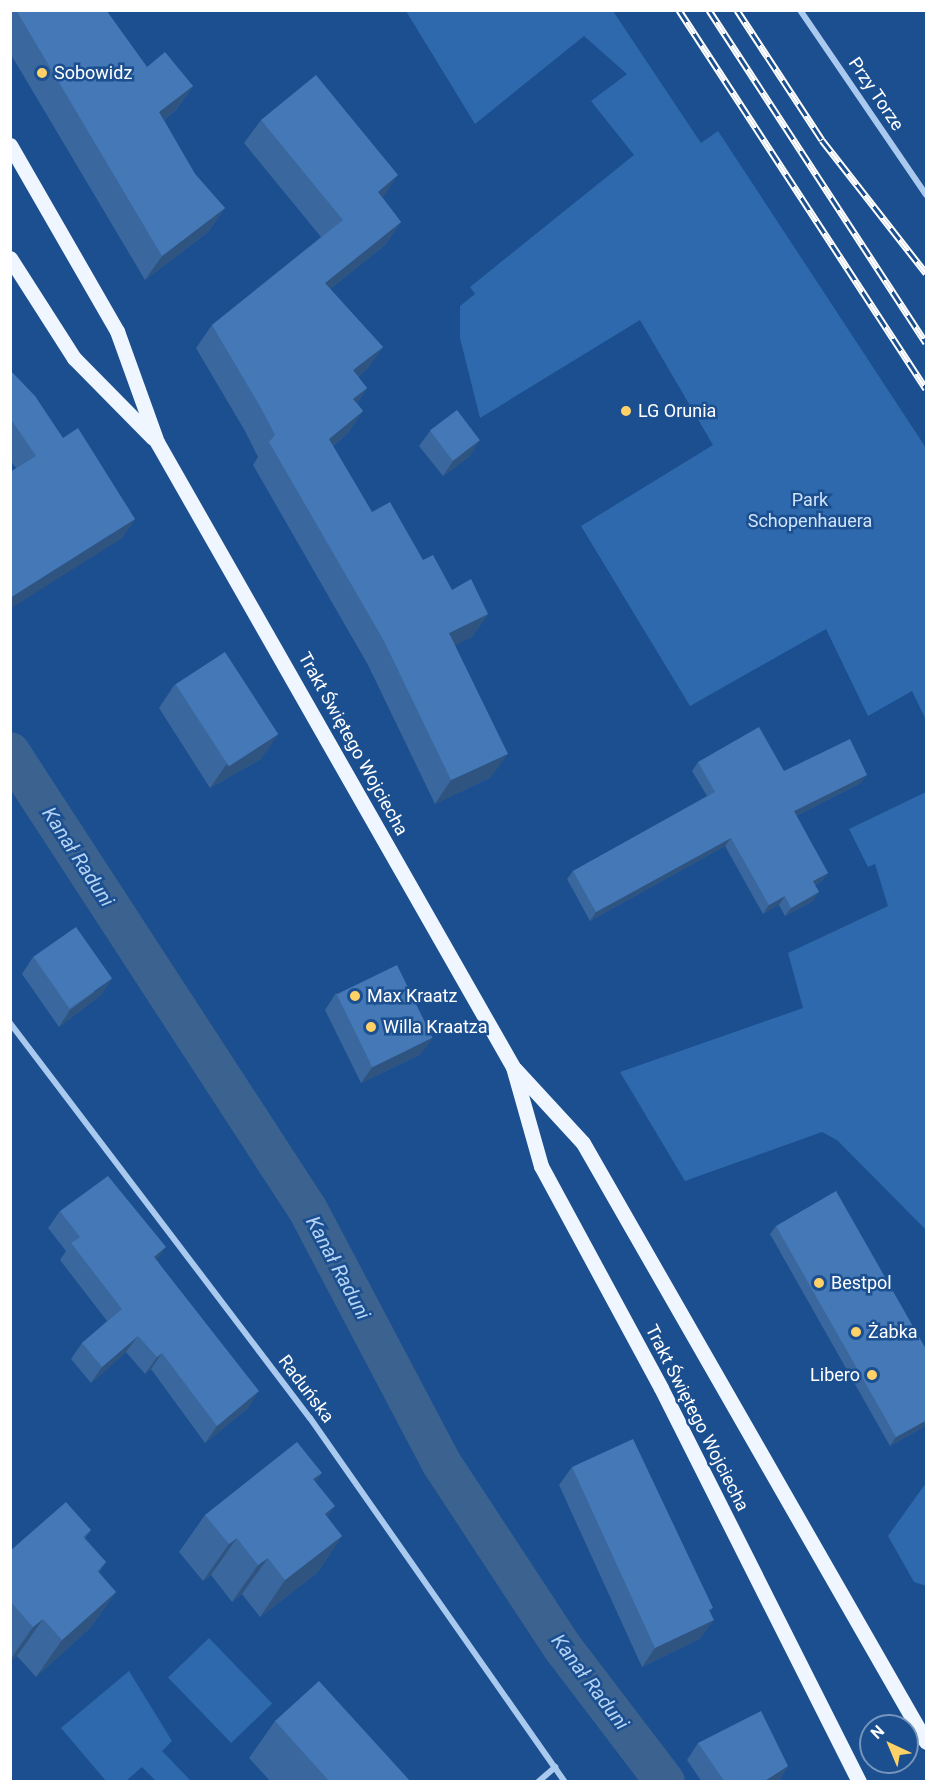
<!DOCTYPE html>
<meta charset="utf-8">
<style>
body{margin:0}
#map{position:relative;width:937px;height:1792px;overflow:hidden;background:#1b4f8f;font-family:Roboto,sans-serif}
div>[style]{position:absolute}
.green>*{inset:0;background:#2e69ad;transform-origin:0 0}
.canal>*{height:40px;margin:-20px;padding:0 20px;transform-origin:20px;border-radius:20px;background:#3c6290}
.minor>*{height:6px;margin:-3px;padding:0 3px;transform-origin:3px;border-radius:3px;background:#a9c9ee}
.primary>*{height:15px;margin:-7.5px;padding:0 7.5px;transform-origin:7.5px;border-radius:7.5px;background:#f0f6ff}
.rail>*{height:7px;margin-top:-3.5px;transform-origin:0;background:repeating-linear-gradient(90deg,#1b4f8f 0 14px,#fff 0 28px);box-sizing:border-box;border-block:2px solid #fff}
.wall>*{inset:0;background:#3a679d}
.shaded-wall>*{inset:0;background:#305480}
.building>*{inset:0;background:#4478b7;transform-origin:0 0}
.dots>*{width:16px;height:16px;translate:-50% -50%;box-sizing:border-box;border:3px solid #1b4f8f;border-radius:50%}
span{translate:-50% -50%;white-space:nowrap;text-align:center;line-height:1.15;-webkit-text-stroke:5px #1b4f8f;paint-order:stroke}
.poi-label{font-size:18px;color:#fff}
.left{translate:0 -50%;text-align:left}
.right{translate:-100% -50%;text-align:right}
.street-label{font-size:18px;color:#fff}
.park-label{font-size:18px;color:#cfe3fa}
.water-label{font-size:20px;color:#b5d3f5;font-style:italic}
.frame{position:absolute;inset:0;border:12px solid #fff;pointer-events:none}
.north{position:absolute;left:859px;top:1714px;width:60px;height:60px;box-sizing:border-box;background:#1b4f8f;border:2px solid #7695bc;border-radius:50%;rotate:316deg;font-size:16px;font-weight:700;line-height:24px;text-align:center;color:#fff}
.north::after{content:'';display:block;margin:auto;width:21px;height:27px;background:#ffd166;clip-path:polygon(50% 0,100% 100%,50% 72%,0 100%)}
</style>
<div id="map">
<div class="green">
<div style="clip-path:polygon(406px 11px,613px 11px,701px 143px,718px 131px,926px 448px,926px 720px,912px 691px,868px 716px,826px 629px,690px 706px,581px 526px,713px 445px,640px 320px,480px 418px,460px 338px,460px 306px,475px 294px,470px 287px,634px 155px,591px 101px,627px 74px,584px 36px,475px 124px)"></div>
<div style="clip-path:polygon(926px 792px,926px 1230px,837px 1140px,822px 1132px,685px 1181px,620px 1072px,803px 1008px,788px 953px,888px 906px,875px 864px,868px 867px,849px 829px)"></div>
<div style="clip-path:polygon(926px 1483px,926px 1586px,914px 1582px,888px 1536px)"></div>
<div style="left:209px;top:1638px;width:91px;height:57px;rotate:46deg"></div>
<div style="clip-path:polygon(129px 1671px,172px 1741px,162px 1751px,191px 1781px,156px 1781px,142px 1767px,126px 1781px,106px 1781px,61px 1728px)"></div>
</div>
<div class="canal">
<div style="left:10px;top:752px;width:546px;rotate:56.95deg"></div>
<div style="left:308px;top:1210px;width:287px;rotate:62.2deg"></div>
<div style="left:442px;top:1464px;width:220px;rotate:56.7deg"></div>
<div style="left:563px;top:1648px;width:168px;rotate:52.7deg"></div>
</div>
<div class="minor">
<div style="left:800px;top:10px;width:224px;rotate:55.7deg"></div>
<div style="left:10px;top:1023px;width:496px;rotate:52.8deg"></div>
<div style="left:310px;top:1418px;width:444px;rotate:55deg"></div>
<div style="left:538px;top:1782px;width:23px;rotate:-41deg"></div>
</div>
<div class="primary">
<div style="left:10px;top:145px;width:215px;rotate:60.1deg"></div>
<div style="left:117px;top:331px;width:118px;rotate:70.2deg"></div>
<div style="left:157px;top:442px;width:719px;rotate:60.33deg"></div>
<div style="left:513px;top:1067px;width:103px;rotate:74.2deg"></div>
<div style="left:541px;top:1166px;width:252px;rotate:61.6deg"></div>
<div style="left:661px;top:1388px;width:441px;rotate:63.3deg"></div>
<div style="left:10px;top:258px;width:119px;rotate:57.4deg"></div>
<div style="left:74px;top:358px;width:112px;rotate:45.4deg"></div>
<div style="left:515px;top:1069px;width:100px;rotate:47.4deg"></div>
<div style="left:583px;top:1143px;width:690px;rotate:60.2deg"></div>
</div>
<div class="rail">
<div style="left:679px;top:10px;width:452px;rotate:56.9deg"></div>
<div style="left:709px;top:10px;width:397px;rotate:56.9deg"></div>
<div style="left:737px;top:10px;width:155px;rotate:56.8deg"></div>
<div style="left:822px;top:140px;width:169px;rotate:52deg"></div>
</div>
<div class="wall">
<div style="clip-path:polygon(10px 10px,106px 10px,147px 67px,193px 86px,176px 110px,164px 120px,195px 174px,225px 208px,208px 232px,145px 280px,10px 53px)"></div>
<div style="clip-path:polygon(261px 120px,383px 198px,401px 222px,385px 245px,330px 289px,383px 347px,366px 370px,358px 377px,367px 388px,357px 403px,363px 411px,347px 434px,333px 446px,372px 512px,423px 560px,452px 590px,488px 614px,472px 637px,455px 645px,491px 777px,435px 804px,368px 665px,253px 465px,258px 457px,245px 431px,196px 348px,212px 325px,321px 237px,244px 143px)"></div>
<div style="clip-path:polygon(10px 370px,63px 438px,135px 519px,121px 539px,16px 468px,10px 460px)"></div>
<div style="clip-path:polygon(430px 431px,470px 456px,443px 476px,419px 446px)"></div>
<div style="clip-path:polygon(175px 684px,261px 759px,210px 788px,159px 708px)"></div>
<div style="clip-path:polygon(698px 762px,784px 771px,861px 783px,796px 816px,828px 873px,822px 881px,815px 885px,813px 901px,785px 916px,779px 905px,763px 914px,725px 846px,590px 921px,567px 879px,573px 871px,707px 796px,692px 771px)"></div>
<div style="clip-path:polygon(33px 957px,101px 995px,59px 1027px,22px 974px)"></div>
<div style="clip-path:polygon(336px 993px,421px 1054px,361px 1083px,325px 1010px)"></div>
<div style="clip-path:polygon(60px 1211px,157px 1260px,248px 1408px,205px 1443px,151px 1369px,145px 1374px,126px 1352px,91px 1383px,71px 1359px,82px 1343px,107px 1321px,60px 1260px,66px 1251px,48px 1228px)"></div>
<div style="clip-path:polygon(776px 1226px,927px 1351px,927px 1425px,890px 1446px,770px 1234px)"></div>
<div style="clip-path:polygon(572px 1467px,710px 1612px,701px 1638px,642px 1667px,559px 1485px)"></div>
<div style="clip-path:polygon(322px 1473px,315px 1482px,327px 1517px,342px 1536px,317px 1573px,260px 1617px,242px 1594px,232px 1602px,211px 1575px,203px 1581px,179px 1552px,205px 1515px)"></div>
<div style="clip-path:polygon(91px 1530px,85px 1538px,106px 1562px,99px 1572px,116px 1592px,90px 1628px,36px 1677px,17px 1656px,10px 1661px,10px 1551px)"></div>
<div style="clip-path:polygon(275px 1721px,411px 1782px,271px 1782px,249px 1758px)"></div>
<div style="clip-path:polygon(698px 1743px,788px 1766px,778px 1782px,702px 1782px,687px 1760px)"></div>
</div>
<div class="shaded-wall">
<div style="clip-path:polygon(193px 86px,176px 110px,143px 136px,159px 112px)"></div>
<div style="clip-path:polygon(398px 175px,382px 199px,378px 192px)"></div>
<div style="clip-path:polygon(225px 208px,208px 232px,145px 280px,162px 256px)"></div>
<div style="clip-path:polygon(401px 222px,385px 245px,309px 306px,325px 283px)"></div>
<div style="clip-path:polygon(383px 347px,366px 370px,337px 394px,353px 370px)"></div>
<div style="clip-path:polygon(367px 388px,351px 412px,353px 399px)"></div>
<div style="clip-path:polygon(363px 411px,347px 434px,313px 462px,329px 439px)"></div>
<div style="clip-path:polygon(480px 440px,470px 456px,443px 476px,453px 461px)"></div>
<div style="clip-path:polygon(135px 519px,121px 539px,10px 609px,10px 598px)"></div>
<div style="clip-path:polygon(488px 614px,472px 637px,433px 657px,449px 633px)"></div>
<div style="clip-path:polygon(278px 735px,261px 759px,210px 788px,226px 765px)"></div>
<div style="clip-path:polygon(508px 754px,491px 777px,435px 804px,451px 780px)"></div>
<div style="clip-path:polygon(867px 775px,861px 783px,788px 820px,794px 811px)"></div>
<div style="clip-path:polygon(731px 838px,725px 846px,590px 921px,596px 912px)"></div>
<div style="clip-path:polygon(828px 873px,822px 881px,807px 889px,813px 881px)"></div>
<div style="clip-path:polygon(819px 892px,813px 901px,785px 916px,791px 908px)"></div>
<div style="clip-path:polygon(785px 896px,779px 905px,763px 914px,769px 905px)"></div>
<div style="clip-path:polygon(112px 979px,101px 995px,59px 1027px,70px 1010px)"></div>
<div style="clip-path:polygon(433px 1038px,421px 1054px,361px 1083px,373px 1066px)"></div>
<div style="clip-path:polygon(166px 1247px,154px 1264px,154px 1257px)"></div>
<div style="clip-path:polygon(138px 1336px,126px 1352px,91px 1383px,102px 1367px)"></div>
<div style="clip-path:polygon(162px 1353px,151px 1369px,145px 1374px,157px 1357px)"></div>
<div style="clip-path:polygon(259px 1391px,248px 1408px,205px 1443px,217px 1426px)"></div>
<div style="clip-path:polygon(927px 1420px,927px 1425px,890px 1446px,896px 1437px)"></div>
<div style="clip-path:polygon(322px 1473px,296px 1509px,313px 1479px)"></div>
<div style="clip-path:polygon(335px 1506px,309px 1543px,325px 1514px)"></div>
<div style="clip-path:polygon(342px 1536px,317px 1573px,260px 1617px,285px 1580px)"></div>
<div style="clip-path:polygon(237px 1538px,211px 1575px,203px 1581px,229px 1544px)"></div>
<div style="clip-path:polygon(268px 1558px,242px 1594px,232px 1602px,258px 1565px)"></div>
<div style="clip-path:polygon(116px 1592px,90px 1628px,36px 1677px,62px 1640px)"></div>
<div style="clip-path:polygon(713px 1608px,700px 1626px,714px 1620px,701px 1638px,642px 1667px,655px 1648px)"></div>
<div style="clip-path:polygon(43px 1619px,17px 1656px,10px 1661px,10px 1660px,33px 1627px)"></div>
<div style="clip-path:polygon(788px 1766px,778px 1782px,763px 1782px)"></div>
</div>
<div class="building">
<div style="clip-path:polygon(16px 10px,106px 10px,147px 67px,165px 52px,193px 86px,159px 112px,195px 174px,225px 208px,162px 256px)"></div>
<div style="clip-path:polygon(316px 75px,398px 175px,378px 192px,401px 222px,325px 283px,383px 347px,353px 370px,367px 388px,353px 399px,363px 411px,329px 439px,372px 512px,390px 502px,423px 560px,433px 555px,452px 590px,471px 579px,488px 614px,449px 633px,508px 754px,451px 780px,384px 641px,269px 442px,275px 435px,261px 408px,212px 325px,343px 220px,261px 120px)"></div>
<div style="clip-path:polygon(10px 370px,35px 396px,63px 438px,78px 428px,135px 519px,10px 598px,10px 472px,36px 456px,10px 418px)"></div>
<div style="left:457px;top:410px;width:38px;height:34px;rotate:53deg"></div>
<div style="left:225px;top:652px;width:98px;height:59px;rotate:57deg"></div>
<div style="clip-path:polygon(759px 727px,784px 771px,850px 739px,867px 775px,794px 811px,828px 873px,813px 881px,819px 892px,791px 908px,785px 896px,769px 905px,731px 838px,596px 912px,573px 871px,715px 792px,698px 762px)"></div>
<div style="left:76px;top:927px;width:63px;height:52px;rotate:55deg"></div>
<div style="left:397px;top:965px;width:81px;height:67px;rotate:64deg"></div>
<div style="clip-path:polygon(108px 1176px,166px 1247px,154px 1257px,259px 1391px,217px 1426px,162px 1353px,157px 1357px,138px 1336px,102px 1367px,82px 1343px,122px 1309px,71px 1243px,80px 1237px,60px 1211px)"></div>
<div style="clip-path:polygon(836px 1191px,927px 1351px,927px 1420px,896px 1437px,776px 1226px)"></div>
<div style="clip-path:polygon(633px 1439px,713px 1608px,709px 1610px,714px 1620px,655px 1648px,572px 1467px)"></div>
<div style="clip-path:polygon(297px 1442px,322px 1473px,313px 1479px,335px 1506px,325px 1514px,342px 1536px,285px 1580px,268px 1558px,258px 1565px,237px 1538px,229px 1544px,205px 1515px)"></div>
<div style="clip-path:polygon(66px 1502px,91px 1530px,83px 1537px,106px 1562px,97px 1571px,116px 1592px,62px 1640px,43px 1619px,33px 1627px,10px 1601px,10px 1551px)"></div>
<div style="clip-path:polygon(319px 1681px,411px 1782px,330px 1782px,275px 1721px)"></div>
<div style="clip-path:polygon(761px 1711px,788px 1766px,763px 1782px,725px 1782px,698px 1743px)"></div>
</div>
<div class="dots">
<div style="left:42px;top:73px;background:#ffd166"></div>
<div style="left:626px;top:411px;background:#ffd166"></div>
<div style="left:355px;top:996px;background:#ffd166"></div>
<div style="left:371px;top:1027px;background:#ffd166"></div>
<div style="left:819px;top:1283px;background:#ffd166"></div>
<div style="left:856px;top:1332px;background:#ffd166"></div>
<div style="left:872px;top:1375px;background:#ffd166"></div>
</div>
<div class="poi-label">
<span class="left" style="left:54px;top:73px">Sobowidz</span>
<span class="left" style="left:638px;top:411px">LG Orunia</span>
<span class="left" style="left:367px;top:996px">Max Kraatz</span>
<span class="left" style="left:383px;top:1027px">Willa Kraatza</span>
<span class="left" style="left:831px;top:1283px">Bestpol</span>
<span class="left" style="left:868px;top:1332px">Żabka</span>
<span class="right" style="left:860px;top:1375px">Libero</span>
</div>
<div class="street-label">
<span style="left:876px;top:94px;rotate:56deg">Przy Torze</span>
<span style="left:353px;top:744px;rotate:61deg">Trakt Świętego Wojciecha</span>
<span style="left:306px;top:1389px;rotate:53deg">Raduńska</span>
<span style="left:697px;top:1418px;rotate:63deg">Trakt Świętego Wojciecha</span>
</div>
<div class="park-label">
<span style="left:810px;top:511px">Park<br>Schopenhauera</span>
</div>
<div class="water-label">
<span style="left:78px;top:857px;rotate:57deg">Kanał Raduni</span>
<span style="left:338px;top:1268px;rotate:62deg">Kanał Raduni</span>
<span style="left:590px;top:1682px;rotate:53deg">Kanał Raduni</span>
</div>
<div class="frame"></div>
<div class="north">N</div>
</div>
